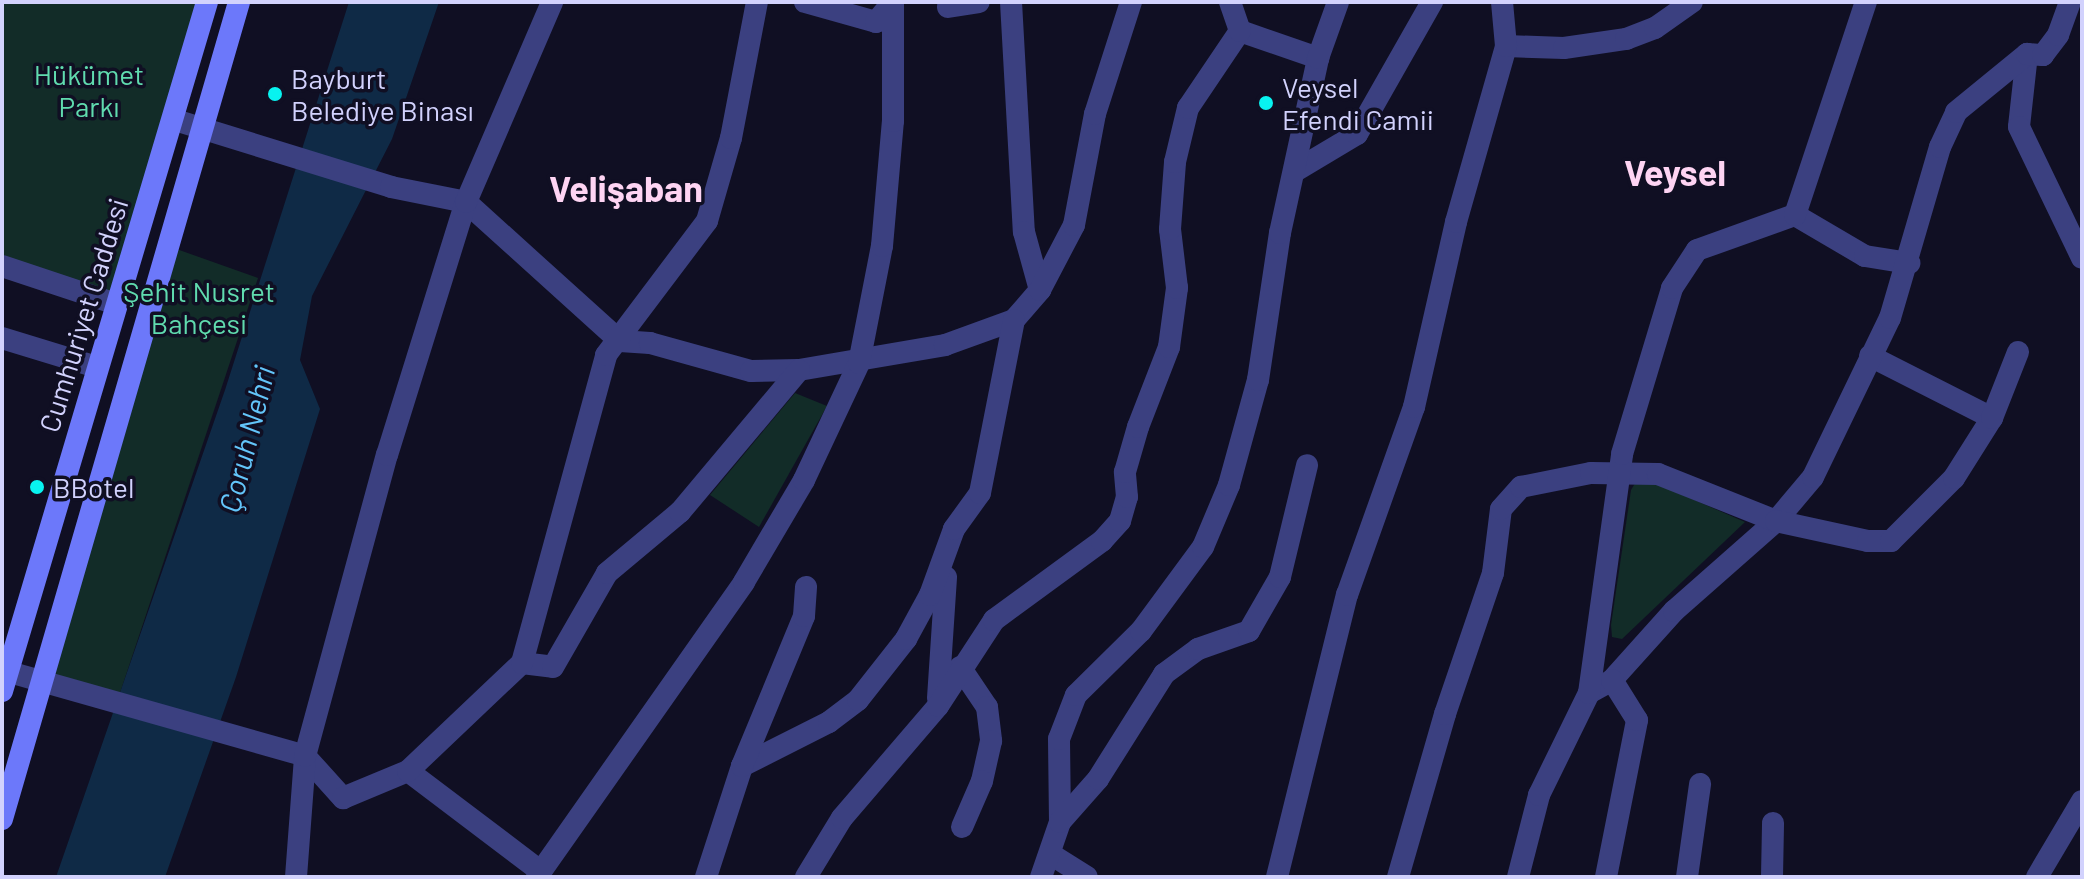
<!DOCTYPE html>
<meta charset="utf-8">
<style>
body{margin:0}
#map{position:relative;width:2084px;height:879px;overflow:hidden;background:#100f23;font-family:Barlow,sans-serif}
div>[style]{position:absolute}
.green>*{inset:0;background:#122c28}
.water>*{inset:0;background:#0f2a46}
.minor>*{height:22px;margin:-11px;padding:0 11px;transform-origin:11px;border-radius:11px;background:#3b4080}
.tertiary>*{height:22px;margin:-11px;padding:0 11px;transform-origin:11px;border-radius:11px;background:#3b4080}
.secondary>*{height:22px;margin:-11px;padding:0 11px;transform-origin:11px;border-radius:11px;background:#6c78fa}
.dots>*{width:22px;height:22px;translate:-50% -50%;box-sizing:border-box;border:4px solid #100f23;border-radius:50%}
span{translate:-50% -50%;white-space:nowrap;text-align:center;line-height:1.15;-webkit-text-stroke:7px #100f23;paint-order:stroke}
.park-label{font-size:28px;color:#60dbaf}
.poi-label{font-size:28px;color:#d2d2fd}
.left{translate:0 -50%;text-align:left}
.street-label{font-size:28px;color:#d2d2fd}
.water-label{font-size:30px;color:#63c5fa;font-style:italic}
.district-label{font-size:36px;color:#fed4f3;font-weight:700}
.frame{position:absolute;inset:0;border:4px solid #d2d2fd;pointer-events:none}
</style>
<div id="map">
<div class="green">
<div style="clip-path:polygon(2px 2px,206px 2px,116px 304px,2px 269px)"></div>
<div style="clip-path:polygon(168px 246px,258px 278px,117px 702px,42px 684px)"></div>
<div style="clip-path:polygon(795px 393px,827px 406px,759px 527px,710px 495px)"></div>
<div style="clip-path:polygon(1646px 479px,1745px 522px,1622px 639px,1612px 637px,1611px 625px,1631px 490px,1637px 480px)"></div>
</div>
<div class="water">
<div style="clip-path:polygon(349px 2px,439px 2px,392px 139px,312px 296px,300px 360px,320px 409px,236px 677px,165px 877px,56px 877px,225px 390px)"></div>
</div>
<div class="minor">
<div style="left:805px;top:2px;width:74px;rotate:15.7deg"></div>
<div style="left:876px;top:22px;width:26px;rotate:-50deg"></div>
<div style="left:1011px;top:2px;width:230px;rotate:86.8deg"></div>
<div style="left:1024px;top:232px;width:60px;rotate:74.6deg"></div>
<div style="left:948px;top:7px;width:31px;rotate:-9deg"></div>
<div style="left:1240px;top:31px;width:83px;rotate:19.1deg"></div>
<div style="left:1506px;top:46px;width:58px;rotate:2deg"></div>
<div style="left:1564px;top:48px;width:63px;rotate:-8.3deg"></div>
<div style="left:1626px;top:39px;width:31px;rotate:-21deg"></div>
<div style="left:1655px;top:28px;width:45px;rotate:-35.1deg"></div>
<div style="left:2027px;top:54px;width:73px;rotate:96.3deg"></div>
<div style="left:2019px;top:127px;width:145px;rotate:64.3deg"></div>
<div style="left:175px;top:120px;width:226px;rotate:17.2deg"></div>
<div style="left:391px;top:187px;width:76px;rotate:11.3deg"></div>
<div style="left:466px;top:202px;width:207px;rotate:42.1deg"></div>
<div style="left:620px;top:341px;width:30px;rotate:4deg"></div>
<div style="left:650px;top:343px;width:105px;rotate:15.5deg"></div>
<div style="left:751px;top:371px;width:48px;rotate:-1.2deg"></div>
<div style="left:799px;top:370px;width:148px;rotate:-9.7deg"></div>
<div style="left:945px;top:345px;width:73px;rotate:-19.9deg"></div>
<div style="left:1014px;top:320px;width:40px;rotate:-49deg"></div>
<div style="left:1040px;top:290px;width:73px;rotate:-62.4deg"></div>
<div style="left:1074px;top:225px;width:113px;rotate:-79.3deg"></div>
<div style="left:1095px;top:114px;width:118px;rotate:-72.2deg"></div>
<div style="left:1295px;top:171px;width:72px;rotate:-30.8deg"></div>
<div style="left:1357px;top:134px;width:152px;rotate:-60.4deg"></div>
<div style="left:1795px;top:215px;width:81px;rotate:30.4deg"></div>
<div style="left:1865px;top:256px;width:45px;rotate:9deg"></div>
<div style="left:2px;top:266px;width:120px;rotate:18.4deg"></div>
<div style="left:2px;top:338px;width:99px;rotate:17deg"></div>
<div style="left:1870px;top:356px;width:137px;rotate:26.9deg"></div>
<div style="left:522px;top:663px;width:31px;rotate:7deg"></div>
<div style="left:553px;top:667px;width:108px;rotate:-60.1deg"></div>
<div style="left:607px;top:573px;width:95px;rotate:-39.9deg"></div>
<div style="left:680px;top:512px;width:185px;rotate:-50deg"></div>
<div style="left:960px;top:667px;width:48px;rotate:56deg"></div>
<div style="left:987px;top:707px;width:34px;rotate:83deg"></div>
<div style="left:991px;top:741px;width:41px;rotate:102.7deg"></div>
<div style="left:982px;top:781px;width:50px;rotate:113.5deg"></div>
<div style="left:1589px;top:693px;width:26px;rotate:-29deg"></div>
<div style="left:1612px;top:680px;width:93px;rotate:-48.1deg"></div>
<div style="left:1674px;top:611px;width:136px;rotate:-41.4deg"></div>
<div style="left:1776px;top:521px;width:57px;rotate:-49.9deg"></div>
<div style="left:1813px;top:477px;width:177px;rotate:-64.2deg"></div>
<div style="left:1890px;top:318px;width:178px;rotate:-73.7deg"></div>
<div style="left:1940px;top:147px;width:38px;rotate:-65deg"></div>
<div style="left:1956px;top:112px;width:92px;rotate:-39.2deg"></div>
<div style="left:2027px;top:54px;width:16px;rotate:4deg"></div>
<div style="left:2043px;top:55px;width:25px;rotate:-53deg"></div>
<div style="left:2058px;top:35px;width:35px;rotate:-70deg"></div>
<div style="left:938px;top:698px;width:121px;rotate:-86.2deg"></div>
<div style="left:305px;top:756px;width:57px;rotate:47.9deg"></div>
<div style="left:343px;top:798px;width:70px;rotate:-22.6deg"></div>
<div style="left:408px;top:771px;width:164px;rotate:37.1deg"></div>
<div style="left:742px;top:766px;width:97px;rotate:-26.8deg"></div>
<div style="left:829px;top:722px;width:36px;rotate:-37deg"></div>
<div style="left:858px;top:700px;width:78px;rotate:-51.8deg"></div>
<div style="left:906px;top:639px;width:50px;rotate:-61.4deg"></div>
<div style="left:930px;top:595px;width:70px;rotate:-70deg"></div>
<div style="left:954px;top:529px;width:44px;rotate:-54.2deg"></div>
<div style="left:980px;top:493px;width:176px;rotate:-78.9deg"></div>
<div style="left:408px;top:771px;width:157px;rotate:-43.5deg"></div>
<div style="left:522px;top:663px;width:319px;rotate:-74.7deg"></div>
<div style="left:606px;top:355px;width:168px;rotate:-53deg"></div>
<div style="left:707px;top:221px;width:86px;rotate:-73.9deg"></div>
<div style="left:731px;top:138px;width:138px;rotate:-79.2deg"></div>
<div style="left:1060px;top:822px;width:83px;rotate:-90.7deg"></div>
<div style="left:1059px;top:739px;width:47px;rotate:-68.9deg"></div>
<div style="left:1076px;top:695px;width:91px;rotate:-44.6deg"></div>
<div style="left:1141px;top:631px;width:104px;rotate:-53.6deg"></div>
<div style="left:1203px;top:547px;width:67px;rotate:-67.2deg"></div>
<div style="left:1229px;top:485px;width:109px;rotate:-74.6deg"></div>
<div style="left:1258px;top:380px;width:149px;rotate:-81.5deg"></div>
<div style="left:1280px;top:233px;width:179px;rotate:-77.7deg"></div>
<div style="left:1318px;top:58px;width:59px;rotate:-70.3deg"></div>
<div style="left:1052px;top:855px;width:41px;rotate:32.2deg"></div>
<div style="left:706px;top:877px;width:117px;rotate:-72deg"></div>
<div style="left:742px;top:766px;width:162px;rotate:-67.5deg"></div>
<div style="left:804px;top:616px;width:29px;rotate:-86deg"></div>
<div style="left:806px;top:877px;width:69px;rotate:-58.6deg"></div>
<div style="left:842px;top:818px;width:148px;rotate:-49.4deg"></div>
<div style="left:938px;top:706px;width:103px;rotate:-56.9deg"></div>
<div style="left:994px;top:620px;width:134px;rotate:-36.2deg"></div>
<div style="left:1102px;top:541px;width:27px;rotate:-48deg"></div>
<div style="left:1120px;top:521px;width:25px;rotate:-74deg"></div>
<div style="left:1127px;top:497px;width:25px;rotate:-95deg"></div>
<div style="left:1125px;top:472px;width:47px;rotate:-73.9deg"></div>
<div style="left:1138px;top:427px;width:86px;rotate:-68.8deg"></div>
<div style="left:1169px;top:347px;width:60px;rotate:-82.3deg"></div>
<div style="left:1177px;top:288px;width:59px;rotate:-96.8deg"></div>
<div style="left:1170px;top:229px;width:67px;rotate:-85.7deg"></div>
<div style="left:1175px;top:162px;width:56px;rotate:-76.5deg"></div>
<div style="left:1188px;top:108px;width:93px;rotate:-56deg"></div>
<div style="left:1240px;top:31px;width:31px;rotate:-109deg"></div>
<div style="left:1041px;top:877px;width:58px;rotate:-70.9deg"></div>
<div style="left:1060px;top:822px;width:57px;rotate:-48.5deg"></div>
<div style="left:1098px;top:779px;width:124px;rotate:-57.8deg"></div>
<div style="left:1164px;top:674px;width:42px;rotate:-36.3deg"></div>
<div style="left:1198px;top:649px;width:54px;rotate:-19.4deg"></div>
<div style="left:1249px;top:631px;width:62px;rotate:-60.1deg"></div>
<div style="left:1280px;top:577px;width:115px;rotate:-76.4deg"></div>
<div style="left:1398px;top:877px;width:170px;rotate:-73.9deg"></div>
<div style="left:1445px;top:714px;width:149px;rotate:-71.2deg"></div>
<div style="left:1493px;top:573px;width:64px;rotate:-82.9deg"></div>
<div style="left:1501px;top:509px;width:30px;rotate:-48deg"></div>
<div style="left:1521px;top:487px;width:71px;rotate:-11.3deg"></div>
<div style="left:1591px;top:473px;width:67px;rotate:0.9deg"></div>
<div style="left:1658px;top:474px;width:127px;rotate:21.7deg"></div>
<div style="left:1776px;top:521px;width:94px;rotate:12.3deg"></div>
<div style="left:1868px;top:541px;width:23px"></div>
<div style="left:1891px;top:541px;width:89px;rotate:-45deg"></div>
<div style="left:1954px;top:478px;width:71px;rotate:-57.7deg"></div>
<div style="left:1992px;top:418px;width:71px;rotate:-68.5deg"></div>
<div style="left:1518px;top:877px;width:85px;rotate:-75.6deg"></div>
<div style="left:1539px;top:795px;width:114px;rotate:-63.9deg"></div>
<div style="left:1589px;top:693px;width:241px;rotate:-82.1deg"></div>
<div style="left:1622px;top:454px;width:173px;rotate:-73.2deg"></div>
<div style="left:1672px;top:288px;width:45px;rotate:-56.7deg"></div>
<div style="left:1697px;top:250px;width:104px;rotate:-19.7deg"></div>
<div style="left:1795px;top:215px;width:225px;rotate:-71.6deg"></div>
<div style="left:1606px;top:877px;width:160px;rotate:-78.8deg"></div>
<div style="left:1637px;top:720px;width:47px;rotate:-122deg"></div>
<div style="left:1687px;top:877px;width:94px;rotate:-82deg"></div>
<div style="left:1772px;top:877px;width:54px;rotate:-88.9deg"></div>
</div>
<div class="tertiary">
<div style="left:2px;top:670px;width:315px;rotate:15.8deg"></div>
<div style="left:296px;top:877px;width:121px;rotate:-85.7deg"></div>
<div style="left:305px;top:756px;width:312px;rotate:-74.8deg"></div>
<div style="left:387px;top:455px;width:265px;rotate:-72.7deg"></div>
<div style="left:466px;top:202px;width:218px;rotate:-66.7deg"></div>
<div style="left:537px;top:877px;width:360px;rotate:-54.9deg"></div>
<div style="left:744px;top:582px;width:118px;rotate:-59.5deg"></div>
<div style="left:804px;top:480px;width:129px;rotate:-64.8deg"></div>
<div style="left:859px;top:363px;width:119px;rotate:-78.9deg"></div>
<div style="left:882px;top:246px;width:125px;rotate:-85deg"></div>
<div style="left:893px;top:121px;width:119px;rotate:-90deg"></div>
<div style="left:1277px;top:877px;width:291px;rotate:-76.1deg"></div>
<div style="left:1347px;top:595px;width:200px;rotate:-70.4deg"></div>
<div style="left:1414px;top:407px;width:190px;rotate:-77.2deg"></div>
<div style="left:1456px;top:222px;width:183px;rotate:-74.1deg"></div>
<div style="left:1506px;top:46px;width:44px;rotate:-95.2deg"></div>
<div style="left:2037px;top:877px;width:88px;rotate:-59.4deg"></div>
</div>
<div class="secondary">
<div style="left:2px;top:691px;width:719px;rotate:-73.43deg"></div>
<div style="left:2px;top:819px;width:851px;rotate:-73.82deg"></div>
</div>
<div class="dots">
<div style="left:275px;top:94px;background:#08f3f0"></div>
<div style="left:1266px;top:103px;background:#08f3f0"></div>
<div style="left:37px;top:487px;background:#08f3f0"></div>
</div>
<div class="park-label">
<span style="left:89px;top:90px">Hükümet<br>Parkı</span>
<span style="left:199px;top:307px">Şehit Nusret<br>Bahçesi</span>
</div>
<div class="poi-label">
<span class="left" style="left:291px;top:94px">Bayburt<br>Belediye Binası</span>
<span class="left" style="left:1282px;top:103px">Veysel<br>Efendi Camii</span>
<span class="left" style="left:53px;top:487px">BBotel</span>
</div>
<div class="street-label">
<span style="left:83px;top:315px;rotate:-73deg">Cumhuriyet Caddesi</span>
</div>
<div class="water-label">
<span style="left:246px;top:439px;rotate:-76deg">Çoruh Nehri</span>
</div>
<div class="district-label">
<span style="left:1675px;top:172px">Veysel</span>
<span style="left:626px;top:188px">Velişaban</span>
</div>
<div class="frame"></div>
</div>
